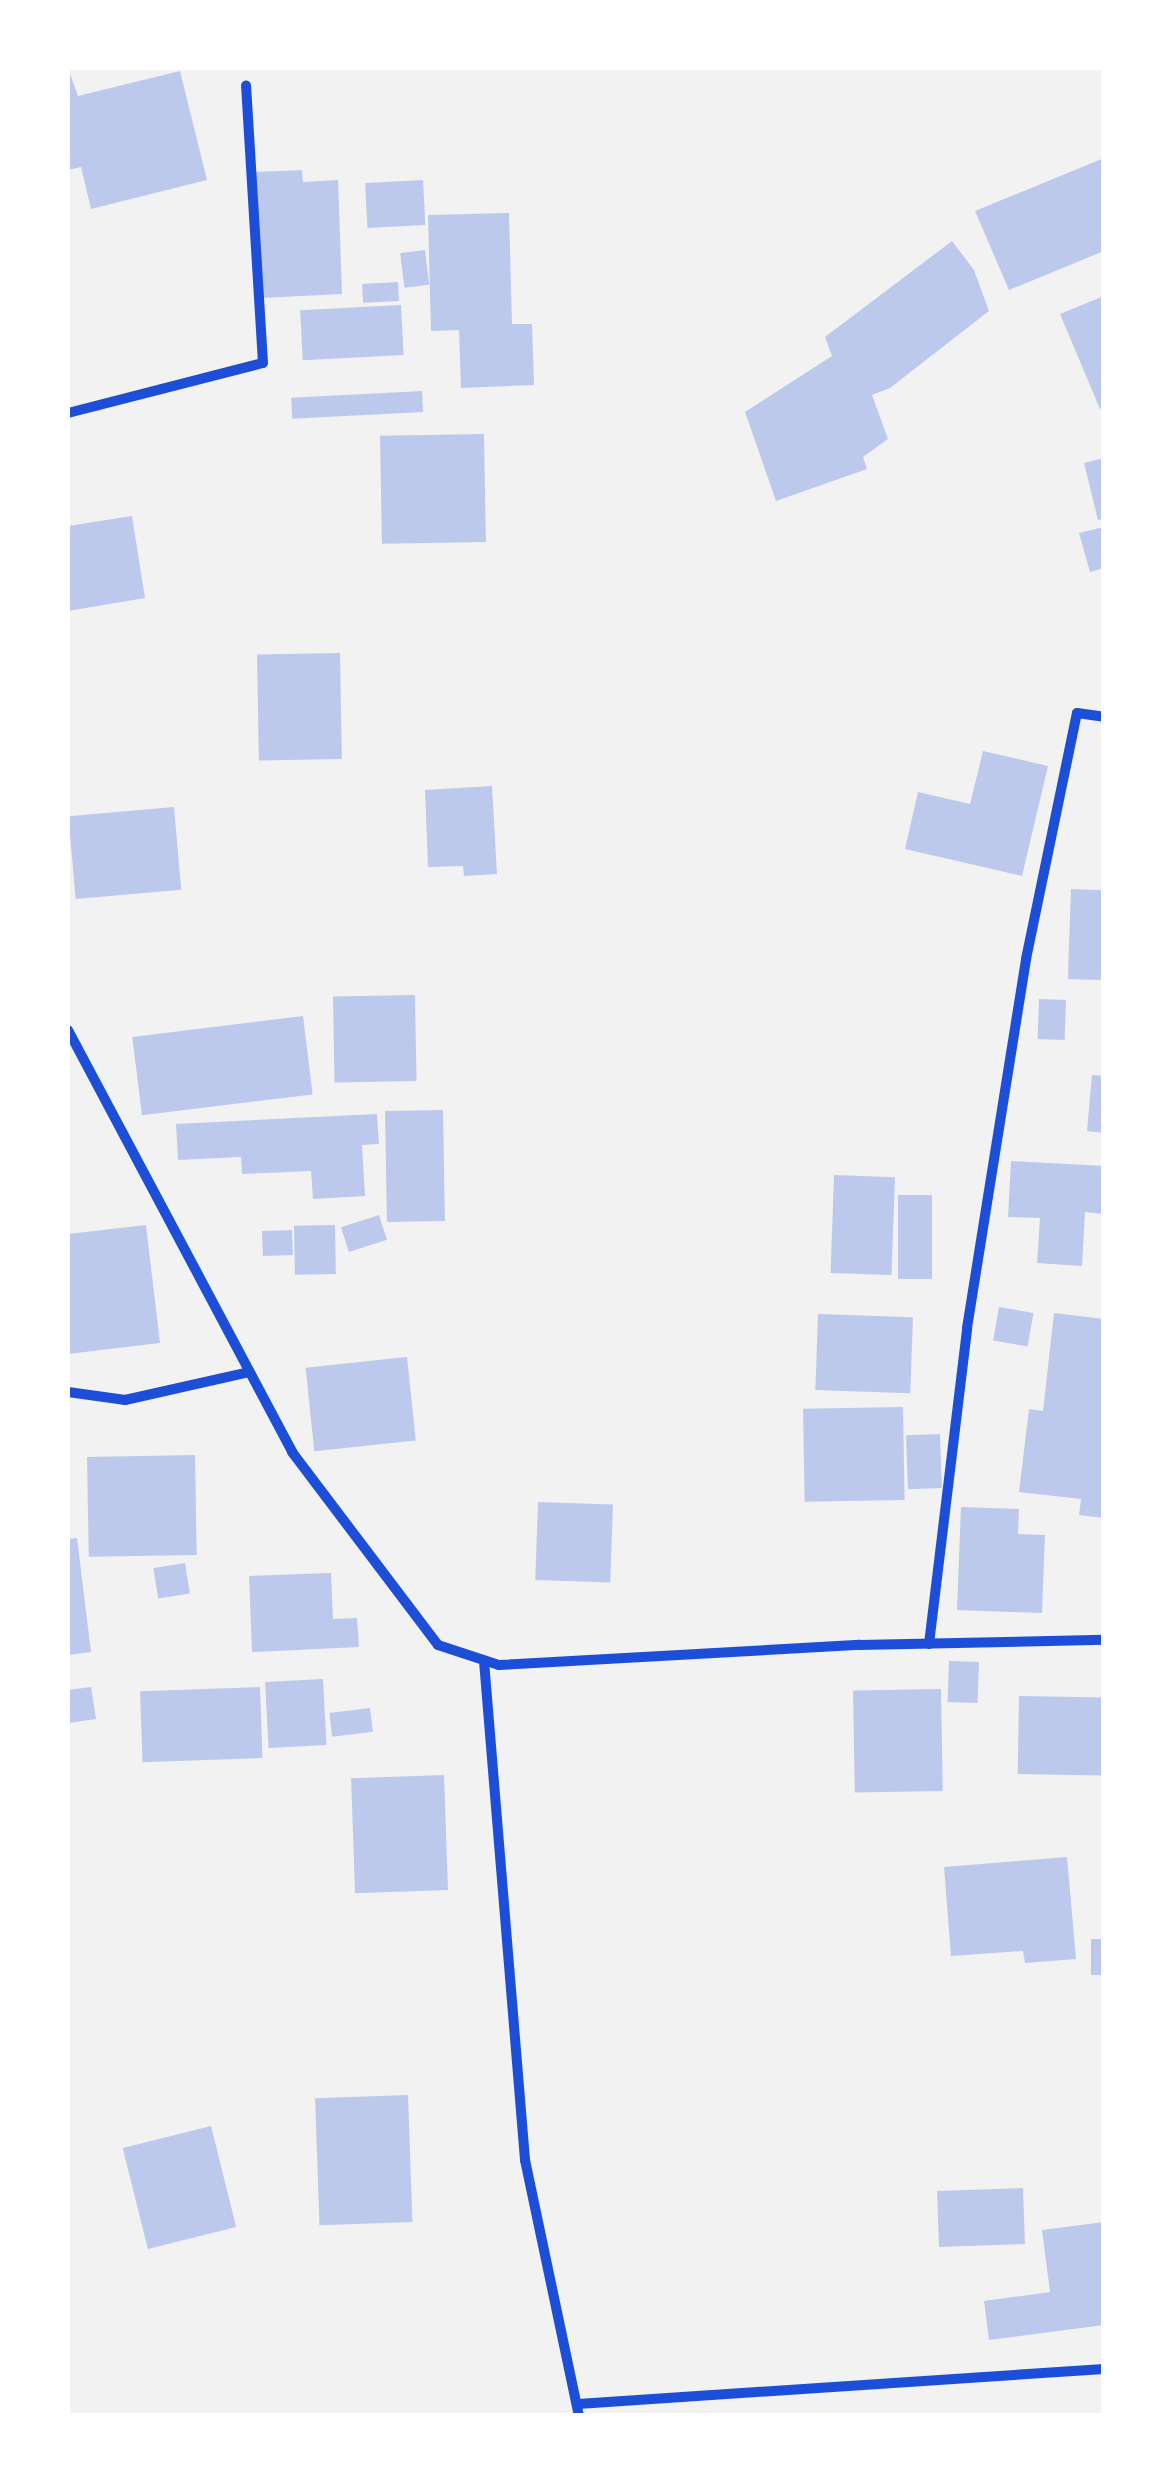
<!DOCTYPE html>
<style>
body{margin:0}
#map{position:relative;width:1171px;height:2483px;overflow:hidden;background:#f2f2f2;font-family:Barlow,sans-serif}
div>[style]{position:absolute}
.building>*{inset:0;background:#bdc9ec;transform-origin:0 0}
.minor>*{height:10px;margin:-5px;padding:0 5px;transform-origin:5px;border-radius:5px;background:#1d4ed8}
span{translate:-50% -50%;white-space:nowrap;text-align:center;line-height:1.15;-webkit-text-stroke:8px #fff;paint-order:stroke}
.frame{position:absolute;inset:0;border:70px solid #fff;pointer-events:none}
</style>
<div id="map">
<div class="building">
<div style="clip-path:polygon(68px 68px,78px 96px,180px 71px,207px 180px,91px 209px,81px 167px,68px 170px)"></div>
<div style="clip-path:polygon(1104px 158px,1104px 251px,1009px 290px,975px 211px)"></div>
<div style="clip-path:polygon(302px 170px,303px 182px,338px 180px,342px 294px,261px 298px,255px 172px)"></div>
<div style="left:423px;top:180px;width:45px;height:58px;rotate:87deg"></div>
<div style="clip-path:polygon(509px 213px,512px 324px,532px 324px,534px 385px,461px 388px,459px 330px,431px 331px,428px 215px)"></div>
<div style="clip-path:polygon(952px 241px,974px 270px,989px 311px,890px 388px,872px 395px,888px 439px,863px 457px,867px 469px,776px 501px,745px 412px,832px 356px,825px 337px)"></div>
<div style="left:425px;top:250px;width:35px;height:25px;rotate:83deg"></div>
<div style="left:398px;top:282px;width:19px;height:36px;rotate:87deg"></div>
<div style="clip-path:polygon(1104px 296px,1104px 408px,1100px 409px,1060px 314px)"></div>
<div style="left:401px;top:305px;width:50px;height:101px;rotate:87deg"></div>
<div style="left:422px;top:391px;width:21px;height:131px;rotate:87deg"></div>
<div style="left:484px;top:434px;width:108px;height:104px;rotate:89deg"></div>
<div style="clip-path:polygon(1104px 458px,1104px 518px,1098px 520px,1084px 463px)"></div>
<div style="clip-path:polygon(132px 516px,145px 598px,68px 611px,68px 526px)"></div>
<div style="clip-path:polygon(1104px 527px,1104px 568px,1090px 572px,1079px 533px)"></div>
<div style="left:340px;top:653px;width:106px;height:83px;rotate:89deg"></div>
<div style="clip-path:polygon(983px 751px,1048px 766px,1022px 876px,905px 849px,918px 792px,970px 804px)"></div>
<div style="clip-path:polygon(492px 786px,497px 874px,464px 876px,463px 866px,428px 867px,425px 790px)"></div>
<div style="left:174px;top:807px;width:83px;height:106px;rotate:85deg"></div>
<div style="left:1071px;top:889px;width:33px;height:90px;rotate:2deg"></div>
<div style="left:415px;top:995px;width:86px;height:82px;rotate:89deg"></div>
<div style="left:1039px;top:999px;width:27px;height:40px;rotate:2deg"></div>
<div style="left:303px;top:1016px;width:79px;height:172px;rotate:83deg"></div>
<div style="clip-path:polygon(1092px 1075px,1104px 1076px,1104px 1133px,1087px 1131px)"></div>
<div style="left:443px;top:1110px;width:111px;height:58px;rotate:89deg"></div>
<div style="clip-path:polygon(377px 1114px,379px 1144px,362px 1145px,365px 1196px,313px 1199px,311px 1171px,242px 1174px,241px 1157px,178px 1160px,176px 1124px)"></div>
<div style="clip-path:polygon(1011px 1161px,1104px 1166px,1104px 1214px,1085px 1212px,1082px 1266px,1037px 1263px,1040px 1218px,1008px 1217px)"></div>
<div style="left:834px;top:1175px;width:61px;height:98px;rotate:2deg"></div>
<div style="left:898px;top:1195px;width:34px;height:84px"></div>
<div style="left:379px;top:1215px;width:26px;height:40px;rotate:72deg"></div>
<div style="clip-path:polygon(146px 1225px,160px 1343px,68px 1354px,68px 1234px)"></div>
<div style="left:335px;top:1225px;width:49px;height:41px;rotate:89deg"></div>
<div style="left:292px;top:1230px;width:25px;height:30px;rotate:88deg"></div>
<div style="left:999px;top:1307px;width:35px;height:34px;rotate:10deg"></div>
<div style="clip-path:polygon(1054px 1313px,1104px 1319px,1104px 1518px,1079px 1515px,1081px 1499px,1019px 1492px,1029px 1409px,1043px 1411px)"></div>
<div style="left:818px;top:1314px;width:95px;height:76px;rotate:2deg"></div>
<div style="left:407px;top:1357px;width:84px;height:102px;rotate:84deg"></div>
<div style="left:903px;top:1407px;width:93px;height:100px;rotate:89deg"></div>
<div style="left:940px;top:1434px;width:54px;height:34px;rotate:88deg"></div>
<div style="left:195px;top:1455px;width:100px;height:108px;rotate:89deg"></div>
<div style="left:538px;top:1502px;width:75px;height:78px;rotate:2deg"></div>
<div style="clip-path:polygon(961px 1507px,1019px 1509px,1018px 1534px,1045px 1535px,1042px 1613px,957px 1610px)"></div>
<div style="clip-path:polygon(77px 1538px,91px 1652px,68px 1655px,68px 1539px)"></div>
<div style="left:185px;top:1563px;width:31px;height:32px;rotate:81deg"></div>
<div style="clip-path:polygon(331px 1573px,333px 1619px,357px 1618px,359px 1647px,252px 1652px,249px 1576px)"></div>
<div style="left:949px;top:1661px;width:30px;height:41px;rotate:2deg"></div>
<div style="left:323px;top:1679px;width:66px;height:58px;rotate:87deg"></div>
<div style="clip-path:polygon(91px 1687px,96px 1719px,68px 1723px,68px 1690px)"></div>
<div style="left:260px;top:1687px;width:71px;height:120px;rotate:88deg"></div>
<div style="left:941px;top:1689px;width:102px;height:88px;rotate:89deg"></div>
<div style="left:1019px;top:1696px;width:85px;height:78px;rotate:1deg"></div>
<div style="left:370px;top:1708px;width:24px;height:41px;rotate:83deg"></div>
<div style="left:444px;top:1775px;width:115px;height:93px;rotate:88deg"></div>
<div style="clip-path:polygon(1067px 1857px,1076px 1959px,1025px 1963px,1023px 1951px,951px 1956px,944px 1867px)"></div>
<div style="left:1104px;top:1939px;width:36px;height:13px;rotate:90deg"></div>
<div style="left:408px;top:2095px;width:127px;height:93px;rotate:88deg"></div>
<div style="left:211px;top:2126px;width:104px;height:91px;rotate:76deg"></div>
<div style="left:1023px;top:2188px;width:56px;height:86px;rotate:88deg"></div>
<div style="clip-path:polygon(1104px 2222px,1104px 2325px,989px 2340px,984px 2301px,1050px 2292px,1042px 2230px)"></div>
</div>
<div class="minor">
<div style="left:68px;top:413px;width:201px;rotate:-14.4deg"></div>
<div style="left:263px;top:363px;width:278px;rotate:-93.5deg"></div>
<div style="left:68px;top:1030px;width:478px;rotate:62deg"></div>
<div style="left:292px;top:1452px;width:242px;rotate:52.9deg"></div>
<div style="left:438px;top:1645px;width:64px;rotate:18.2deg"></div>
<div style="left:499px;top:1665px;width:361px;rotate:-3.2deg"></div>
<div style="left:859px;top:1645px;width:245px;rotate:-1.2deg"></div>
<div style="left:68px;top:1392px;width:58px;rotate:8deg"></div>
<div style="left:125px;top:1400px;width:127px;rotate:-12.7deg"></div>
<div style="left:929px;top:1644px;width:318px;rotate:-83.1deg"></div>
<div style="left:967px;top:1328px;width:374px;rotate:-80.9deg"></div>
<div style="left:1026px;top:959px;width:251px;rotate:-78.3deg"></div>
<div style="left:1077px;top:713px;width:27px;rotate:8deg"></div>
<div style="left:484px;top:1661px;width:501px;rotate:85.3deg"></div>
<div style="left:525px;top:2160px;width:262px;rotate:78.1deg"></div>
<div style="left:578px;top:2404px;width:527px;rotate:-3.81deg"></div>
</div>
<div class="frame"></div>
</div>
